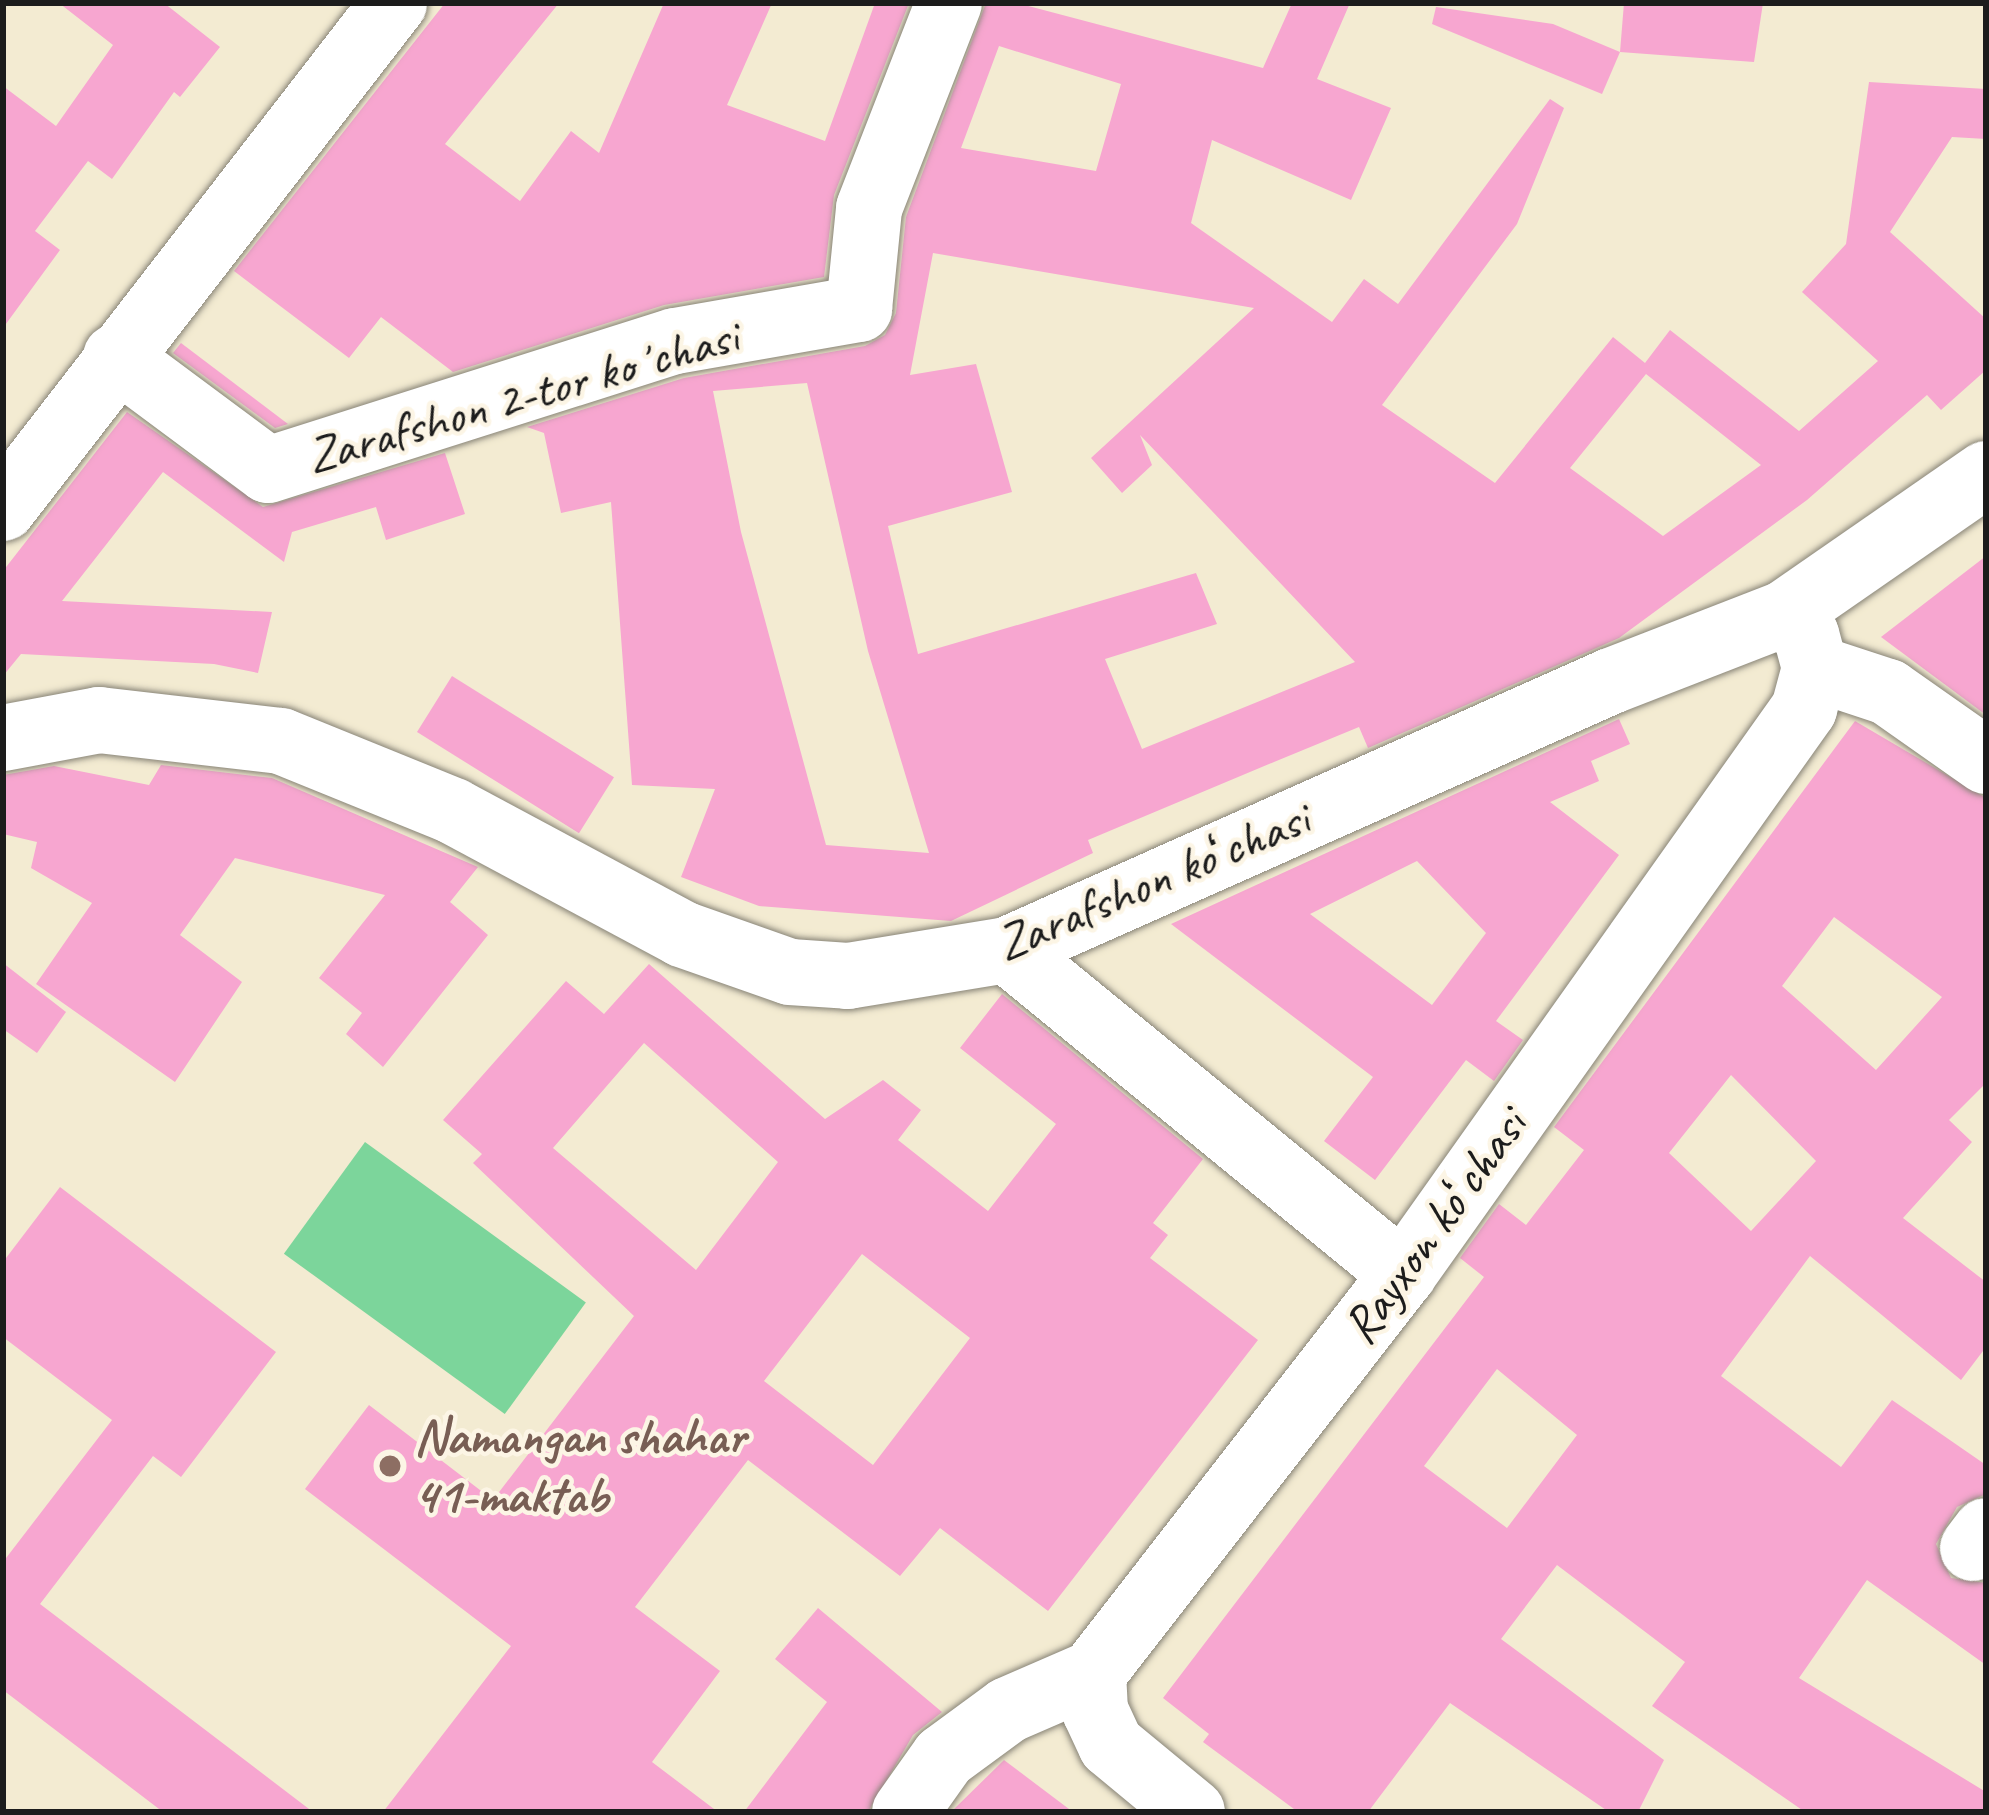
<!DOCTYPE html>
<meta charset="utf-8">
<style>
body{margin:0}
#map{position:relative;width:1989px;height:1815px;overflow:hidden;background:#f3ebd2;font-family:Caveat,sans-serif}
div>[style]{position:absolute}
.green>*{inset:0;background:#7cd59b;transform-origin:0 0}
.building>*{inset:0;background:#f7a6d0;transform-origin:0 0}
.roads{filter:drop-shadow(0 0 3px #888477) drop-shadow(0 0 3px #888477)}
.minor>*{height:66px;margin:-33px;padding:0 33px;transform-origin:33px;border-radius:33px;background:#fff}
.dots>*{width:33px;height:33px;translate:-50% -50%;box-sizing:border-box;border:6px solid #fcf5e5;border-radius:50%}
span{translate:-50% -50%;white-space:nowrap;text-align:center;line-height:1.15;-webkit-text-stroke:9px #fcf5e5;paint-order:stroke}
.street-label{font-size:51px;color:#1c1c1c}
.education-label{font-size:51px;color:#785e54;font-weight:700}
.left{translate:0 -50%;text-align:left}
.frame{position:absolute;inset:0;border:6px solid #1c1c1c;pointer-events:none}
</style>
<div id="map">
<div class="green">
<div style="left:365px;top:1142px;width:273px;height:138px;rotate:36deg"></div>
</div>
<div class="building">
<div style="clip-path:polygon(59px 3px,164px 3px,220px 47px,180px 97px,174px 92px,112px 179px,88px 161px,35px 231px,60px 250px,3px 328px,3px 86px,56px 126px,113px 45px)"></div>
<div style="clip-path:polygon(445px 3px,559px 3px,445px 144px,520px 201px,571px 131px,599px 153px,664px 3px,772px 3px,727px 105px,825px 141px,875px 3px,909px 3px,834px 195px,824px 277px,664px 305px,453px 372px,381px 317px,349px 358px,234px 271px)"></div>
<div style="clip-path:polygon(evenodd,986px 3px,1017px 3px,1263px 68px,1292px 3px,1350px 3px,1317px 79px,1391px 108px,1351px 200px,1212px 140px,1191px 223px,1332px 322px,1364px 279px,1398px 304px,1550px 99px,1564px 108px,1517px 224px,1382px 405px,1495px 483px,1613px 337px,1645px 363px,1670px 330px,1799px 431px,1878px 361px,1802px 292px,1846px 244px,1869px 82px,1986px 89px,1986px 139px,1952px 137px,1890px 232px,1986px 319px,1986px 370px,1941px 410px,1927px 395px,1807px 500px,1619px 638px,1368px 748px,1359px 727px,1274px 762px,1088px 840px,1093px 853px,951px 921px,759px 906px,681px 877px,715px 789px,632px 785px,611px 502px,561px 513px,544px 433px,527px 427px,684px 378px,865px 346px,885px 335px,896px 313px,906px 217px,986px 3px,999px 46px,1121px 84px,1096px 171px,961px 148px,999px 46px,986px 3px,933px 253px,1254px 308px,1091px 458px,1122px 493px,1152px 465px,1140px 435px,1355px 662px,1142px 749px,1105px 659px,1217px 624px,1196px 573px,918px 654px,888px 526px,1012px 492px,976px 364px,910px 375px,933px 253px,986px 3px,1646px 374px,1761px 465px,1663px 536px,1570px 468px,1646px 374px,986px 3px,807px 383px,868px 651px,929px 853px,826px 845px,741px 532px,713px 391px,807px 383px)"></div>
<div style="clip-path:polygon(1624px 3px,1763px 3px,1754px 62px,1620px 52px)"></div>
<div style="clip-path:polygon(1436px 7px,1553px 24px,1620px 52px,1602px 94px,1432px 24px)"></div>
<div style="clip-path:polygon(181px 343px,288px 424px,275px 428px,173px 353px)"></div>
<div style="clip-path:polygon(127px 412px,263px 507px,445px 453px,465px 514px,386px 540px,376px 507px,292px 532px,284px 562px,163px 472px,62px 601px,272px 612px,258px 673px,214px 664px,21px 654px,3px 676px,3px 571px)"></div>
<div style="clip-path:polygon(1986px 556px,1986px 715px,1881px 637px)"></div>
<div style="left:452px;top:676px;width:191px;height:66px;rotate:32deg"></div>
<div style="clip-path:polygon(evenodd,1619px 719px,1630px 744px,1591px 761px,1599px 781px,1550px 802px,1619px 855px,1496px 1021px,1523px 1040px,1494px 1081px,1466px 1060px,1375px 1180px,1324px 1141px,1373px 1077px,1171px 924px,1619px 719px,1417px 861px,1486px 933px,1432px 1005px,1310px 914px,1417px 861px)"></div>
<div style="clip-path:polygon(evenodd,1855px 721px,1986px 798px,1986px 1083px,1949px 1120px,1972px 1142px,1903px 1218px,1986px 1282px,1986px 1347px,1961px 1380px,1810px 1256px,1721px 1376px,1841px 1467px,1892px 1400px,1986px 1465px,1986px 1494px,1957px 1507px,1936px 1544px,1951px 1578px,1986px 1583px,1986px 1665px,1867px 1580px,1799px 1678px,1986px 1792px,1986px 1812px,1805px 1812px,1652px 1706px,1685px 1662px,1557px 1565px,1501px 1639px,1664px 1760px,1638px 1812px,1609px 1812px,1450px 1703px,1368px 1812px,1298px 1812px,1203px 1742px,1209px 1734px,1163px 1698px,1484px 1277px,1460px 1258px,1499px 1204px,1526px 1225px,1584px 1150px,1554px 1127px,1855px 721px,1834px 917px,1942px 997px,1876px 1070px,1782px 986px,1834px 917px,1855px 721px,1731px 1075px,1816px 1161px,1751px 1231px,1669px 1153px,1731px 1075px,1855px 721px,1497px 1369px,1577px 1435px,1507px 1528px,1424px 1466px,1497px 1369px)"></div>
<div style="clip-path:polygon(161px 765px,272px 778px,478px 867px,450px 902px,488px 935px,383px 1067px,346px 1034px,362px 1013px,319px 978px,385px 895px,235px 858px,180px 935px,242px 982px,175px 1082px,36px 984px,92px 903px,31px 868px,37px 842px,3px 834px,3px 775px,54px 766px,149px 785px)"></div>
<div style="clip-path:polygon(3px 963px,66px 1012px,37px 1053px,3px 1029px)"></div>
<div style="clip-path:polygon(evenodd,649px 964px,825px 1119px,883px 1080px,921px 1110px,898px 1140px,988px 1211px,1056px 1124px,960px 1048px,1002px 994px,1203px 1159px,1153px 1223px,1168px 1235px,1150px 1258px,1258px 1340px,1048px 1611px,940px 1528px,900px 1576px,748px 1460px,635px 1607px,720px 1671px,652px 1762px,718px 1812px,383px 1812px,511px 1646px,305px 1489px,369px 1405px,493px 1500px,634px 1316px,473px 1163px,482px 1154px,443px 1120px,566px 981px,604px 1014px,649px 964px,644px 1043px,778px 1162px,696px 1270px,553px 1148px,644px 1043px,649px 964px,862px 1254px,970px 1338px,873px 1465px,764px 1381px,862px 1254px)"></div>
<div style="clip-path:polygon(60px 1187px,276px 1352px,181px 1477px,153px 1456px,40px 1604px,313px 1812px,163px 1812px,3px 1690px,3px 1562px,112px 1420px,3px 1337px,3px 1262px)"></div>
<div style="clip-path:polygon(818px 1608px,942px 1712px,913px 1735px,868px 1812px,744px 1812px,827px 1702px,775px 1659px)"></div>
<div style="clip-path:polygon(1004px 1760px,1073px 1812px,951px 1812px)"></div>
</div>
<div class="roads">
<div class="minor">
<div style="left:116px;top:357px;width:189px;rotate:36.6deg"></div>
<div style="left:268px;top:470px;width:427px;rotate:-17.6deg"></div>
<div style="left:675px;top:341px;width:187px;rotate:-9.9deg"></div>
<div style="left:859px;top:309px;width:101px;rotate:-84.3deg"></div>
<div style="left:869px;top:208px;width:220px;rotate:-68.7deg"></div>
<div style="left:3px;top:508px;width:639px;rotate:-52.25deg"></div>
<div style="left:1815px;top:668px;width:77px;rotate:18.2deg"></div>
<div style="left:1888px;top:692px;width:120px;rotate:35.1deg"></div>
<div style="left:3px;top:738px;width:98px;rotate:-10.6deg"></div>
<div style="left:99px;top:720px;width:183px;rotate:6.6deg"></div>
<div style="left:281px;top:741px;width:186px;rotate:22.1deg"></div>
<div style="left:453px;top:811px;width:260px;rotate:28.2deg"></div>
<div style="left:682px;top:934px;width:114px;rotate:19.4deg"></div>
<div style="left:790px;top:972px;width:58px;rotate:3.9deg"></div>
<div style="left:848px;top:976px;width:161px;rotate:-9.3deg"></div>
<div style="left:1007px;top:950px;width:661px;rotate:-24.01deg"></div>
<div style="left:1611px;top:681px;width:186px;rotate:-21.2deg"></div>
<div style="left:1784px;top:614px;width:246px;rotate:-34.7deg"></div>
<div style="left:1007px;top:950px;width:512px;rotate:39.29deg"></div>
<div style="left:1973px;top:1548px;width:21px;rotate:-53deg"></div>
<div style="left:905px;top:1812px;width:67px;rotate:-54.7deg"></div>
<div style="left:944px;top:1757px;width:79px;rotate:-36.3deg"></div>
<div style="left:1008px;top:1710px;width:93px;rotate:-23.5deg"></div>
<div style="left:1192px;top:1812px;width:105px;rotate:-140.4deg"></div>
<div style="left:1111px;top:1745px;width:38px;rotate:-115deg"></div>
<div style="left:1095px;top:1711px;width:38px;rotate:-93deg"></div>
<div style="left:1093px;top:1673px;width:505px;rotate:-52.15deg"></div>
<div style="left:1403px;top:1274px;width:693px;rotate:-54.64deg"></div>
<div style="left:1804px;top:709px;width:42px;rotate:-75deg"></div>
<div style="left:1815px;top:668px;width:34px;rotate:-105deg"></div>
<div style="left:1806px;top:635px;width:30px;rotate:-136deg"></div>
</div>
</div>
<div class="dots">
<div style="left:390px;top:1466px;background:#8d6e63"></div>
</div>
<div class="street-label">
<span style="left:522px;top:396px;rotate:-16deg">Zarafshon 2-tor koʼchasi</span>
<span style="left:1152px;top:881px;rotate:-23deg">Zarafshon koʻchasi</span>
<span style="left:1434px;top:1226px;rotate:-54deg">Rayxon koʻchasi</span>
</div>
<div class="education-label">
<span class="left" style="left:414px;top:1466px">Namangan shahar<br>41-maktab</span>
</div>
<div class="frame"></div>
</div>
